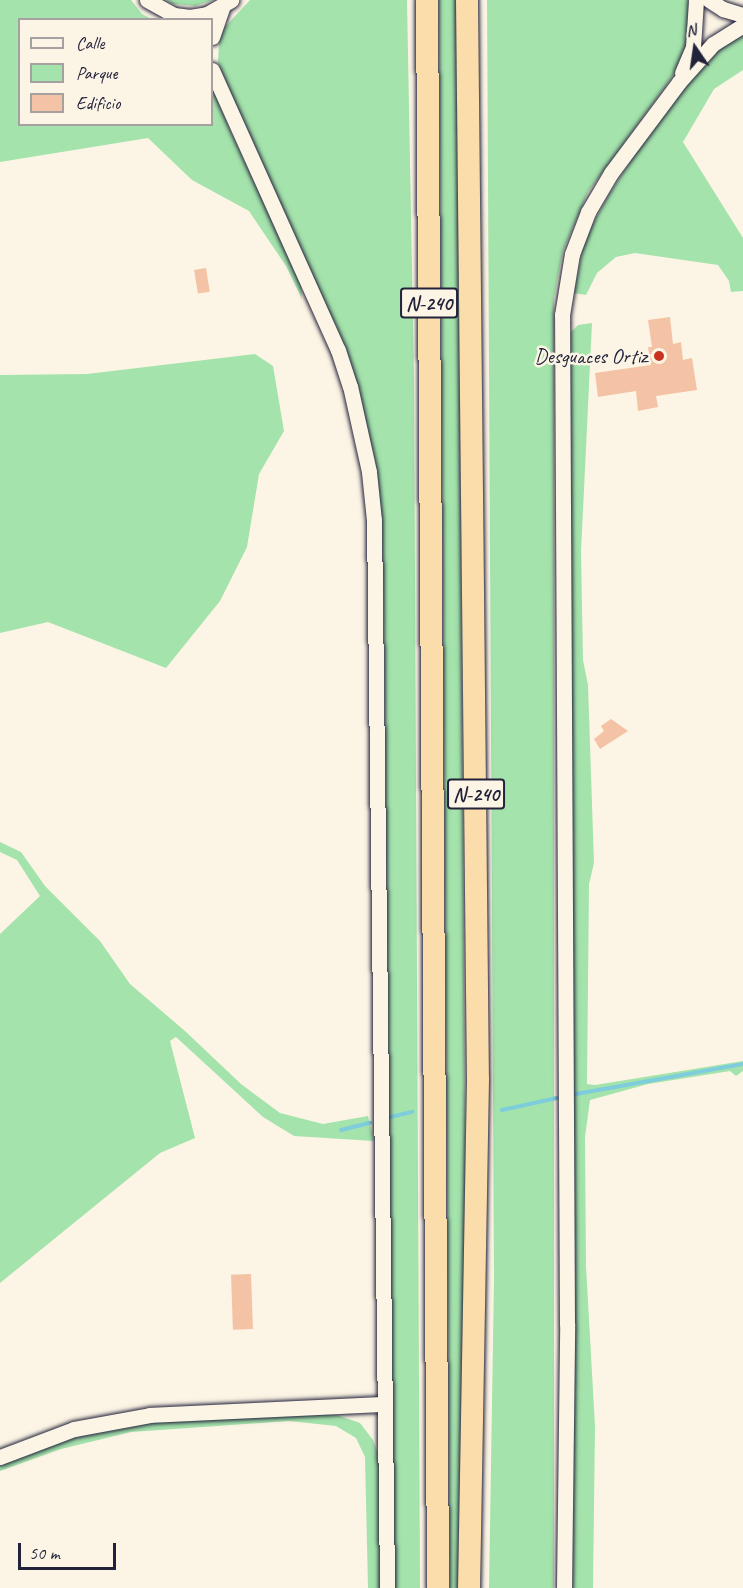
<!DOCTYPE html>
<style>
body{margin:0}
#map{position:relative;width:743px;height:1588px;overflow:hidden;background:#fcf5e5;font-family:Caveat,sans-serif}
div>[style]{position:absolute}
.green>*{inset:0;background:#a4e3ab}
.stream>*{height:4px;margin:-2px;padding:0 2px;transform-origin:2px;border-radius:2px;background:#7ecddc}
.building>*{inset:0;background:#f4c2a4;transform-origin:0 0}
.roads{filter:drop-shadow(0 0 2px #22223b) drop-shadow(0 0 2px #22223b)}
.minor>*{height:15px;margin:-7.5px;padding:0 7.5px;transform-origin:7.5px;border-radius:7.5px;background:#fcf5e5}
.highway>*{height:22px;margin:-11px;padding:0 11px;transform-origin:11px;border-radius:11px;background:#faddab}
.dots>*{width:16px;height:16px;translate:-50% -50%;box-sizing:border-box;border:3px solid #fcf5e5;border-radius:50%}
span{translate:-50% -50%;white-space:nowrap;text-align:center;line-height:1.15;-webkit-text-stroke:5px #fcf5e5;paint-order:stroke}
.shield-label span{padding:2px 4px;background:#fcf5e5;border:2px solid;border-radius:4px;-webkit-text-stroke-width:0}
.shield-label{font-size:20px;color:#22223b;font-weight:700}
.poi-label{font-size:21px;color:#22223b}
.right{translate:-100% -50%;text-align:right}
.legend{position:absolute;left:18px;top:18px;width:195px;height:108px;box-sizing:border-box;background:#fcf5e5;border:2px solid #a5a1a1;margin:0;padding:8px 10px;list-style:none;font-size:18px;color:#22223b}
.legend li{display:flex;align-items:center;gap:12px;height:30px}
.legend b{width:30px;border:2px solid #a5a1a1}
.north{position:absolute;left:665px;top:18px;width:60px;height:60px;-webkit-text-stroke:4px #fcf5e5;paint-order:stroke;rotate:347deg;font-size:16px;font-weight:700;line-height:24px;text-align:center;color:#22223b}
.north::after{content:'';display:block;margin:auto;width:21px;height:27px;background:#22223b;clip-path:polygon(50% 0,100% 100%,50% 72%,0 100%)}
.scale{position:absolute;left:18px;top:1543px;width:98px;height:27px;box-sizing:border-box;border:3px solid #22223b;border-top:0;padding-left:8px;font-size:18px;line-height:21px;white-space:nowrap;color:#22223b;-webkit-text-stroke:4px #fcf5e5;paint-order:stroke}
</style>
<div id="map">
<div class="green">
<div style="clip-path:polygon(0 0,131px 0,142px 14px,152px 19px,20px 20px,20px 124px,212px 124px,212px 84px,229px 128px,301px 281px,302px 299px,286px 266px,249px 211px,192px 180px,148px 138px,0 162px)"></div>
<div style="clip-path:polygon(166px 0,213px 0,195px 6px,173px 4px)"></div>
<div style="clip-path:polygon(250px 0,407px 0,414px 378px,420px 1588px,394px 1588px,384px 610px,382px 530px,375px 459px,359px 395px,226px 87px,218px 62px,219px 42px,225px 27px)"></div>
<div style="clip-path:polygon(439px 0,457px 0,466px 1264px,463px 1588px,450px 1588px)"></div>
<div style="clip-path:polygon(487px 0,688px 0,691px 11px,686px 54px,668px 83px,588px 192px,563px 251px,554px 298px,554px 1588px,489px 1588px,494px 1279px)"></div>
<div style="clip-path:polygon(743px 34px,743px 70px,714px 89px,683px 142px,743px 238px,743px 291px,731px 292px,729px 281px,718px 265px,635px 253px,616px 257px,597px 273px,586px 295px,574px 293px,585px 238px,610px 193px,651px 129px,711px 54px)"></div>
<div style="clip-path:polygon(592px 323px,581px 552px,583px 660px,588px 685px,594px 863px,589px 884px,587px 1084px,595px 1085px,743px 1061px,743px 1071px,736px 1076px,730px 1071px,648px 1084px,590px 1100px,585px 1137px,586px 1266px,595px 1426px,593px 1588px,573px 1588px,574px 1200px,568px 407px,570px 333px,578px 325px)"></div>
<div style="clip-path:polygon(255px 354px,273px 366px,284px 431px,259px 474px,247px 547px,220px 601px,166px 668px,48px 622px,0 633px,0 375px,87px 374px)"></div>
<div style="clip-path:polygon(0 842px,21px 852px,45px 886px,100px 941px,130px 984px,185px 1031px,241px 1084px,280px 1113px,323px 1124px,368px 1116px,374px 1141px,294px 1136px,263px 1117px,176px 1037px,170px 1041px,195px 1138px,160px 1153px,0 1283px,0 934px,40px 896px,17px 860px,0 852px)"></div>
<div style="clip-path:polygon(311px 1413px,337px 1415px,360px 1423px,373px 1440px,379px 1456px,380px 1588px,368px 1588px,365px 1457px,356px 1438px,336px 1426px,289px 1421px,131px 1432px,61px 1449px,0 1471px,0 1465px,33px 1450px,80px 1436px,142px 1423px)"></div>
</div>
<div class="stream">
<div style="left:576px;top:1094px;width:170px;rotate:-10.2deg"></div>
<div style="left:502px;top:1110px;width:56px;rotate:-12.3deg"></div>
<div style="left:390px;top:1117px;width:23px;rotate:-13deg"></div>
<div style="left:341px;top:1130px;width:30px;rotate:-14deg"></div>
</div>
<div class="building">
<div style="left:206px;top:268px;width:24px;height:12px;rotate:81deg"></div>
<div style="clip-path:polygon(670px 317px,673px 344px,681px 342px,683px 360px,692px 358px,697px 390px,656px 396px,658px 407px,638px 411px,636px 391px,598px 397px,595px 373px,651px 365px,648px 347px,652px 347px,648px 320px)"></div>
<div style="clip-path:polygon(611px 719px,628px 731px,600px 749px,594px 739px,604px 731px,601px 726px)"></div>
<div style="left:251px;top:1274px;width:55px;height:20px;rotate:88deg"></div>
</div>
<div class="roads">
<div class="minor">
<div style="left:147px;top:0;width:31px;rotate:29deg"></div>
<div style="left:174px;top:15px;width:16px;rotate:7deg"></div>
<div style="left:190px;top:17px;width:17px;rotate:-10deg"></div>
<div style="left:207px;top:14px;width:28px;rotate:-30deg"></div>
<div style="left:709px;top:0;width:17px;rotate:33deg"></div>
<div style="left:723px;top:9px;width:21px;rotate:17deg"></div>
<div style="left:212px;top:37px;width:31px;rotate:-71deg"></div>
<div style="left:212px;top:70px;width:307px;rotate:65.8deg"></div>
<div style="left:338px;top:350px;width:38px;rotate:72deg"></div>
<div style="left:350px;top:386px;width:88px;rotate:77.5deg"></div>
<div style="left:369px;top:472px;width:48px;rotate:84.1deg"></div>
<div style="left:374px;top:520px;width:1068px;rotate:89.3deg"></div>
<div style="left:682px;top:73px;width:28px;rotate:-67deg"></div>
<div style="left:693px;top:47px;width:47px;rotate:-86.3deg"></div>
<div style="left:0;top:1457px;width:79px;rotate:-20.7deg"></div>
<div style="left:74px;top:1429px;width:77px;rotate:-10.4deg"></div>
<div style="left:150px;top:1415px;width:235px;rotate:-2.7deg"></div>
<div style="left:564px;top:1588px;width:264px;rotate:-89.3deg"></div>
<div style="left:567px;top:1324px;width:1009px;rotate:-90.28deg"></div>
<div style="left:562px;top:315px;width:62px;rotate:-80.7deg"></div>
<div style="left:572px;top:254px;width:45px;rotate:-69.1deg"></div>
<div style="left:588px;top:212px;width:45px;rotate:-59.5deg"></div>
<div style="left:611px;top:173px;width:114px;rotate:-53.2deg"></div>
<div style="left:679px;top:82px;width:51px;rotate:-48.2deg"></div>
<div style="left:713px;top:44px;width:36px;rotate:-32deg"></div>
</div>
<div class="highway">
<div style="left:427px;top:0;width:1588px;rotate:89.6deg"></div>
<div style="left:467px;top:0;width:1079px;rotate:89.42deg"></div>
<div style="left:478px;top:1079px;width:509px;rotate:91.01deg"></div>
</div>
</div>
<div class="dots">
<div style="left:659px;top:356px;background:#c8321e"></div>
</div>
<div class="shield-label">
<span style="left:429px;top:303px">N-240</span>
<span style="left:476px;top:794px">N-240</span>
</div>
<div class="poi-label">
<span class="right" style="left:647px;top:356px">Desguaces Ortiz</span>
</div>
<ul class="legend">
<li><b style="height:8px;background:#fcf5e5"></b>Calle</li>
<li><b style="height:16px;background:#a4e3ab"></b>Parque</li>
<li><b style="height:16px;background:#f4c2a4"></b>Edificio</li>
</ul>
<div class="north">N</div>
<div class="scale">50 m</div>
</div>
